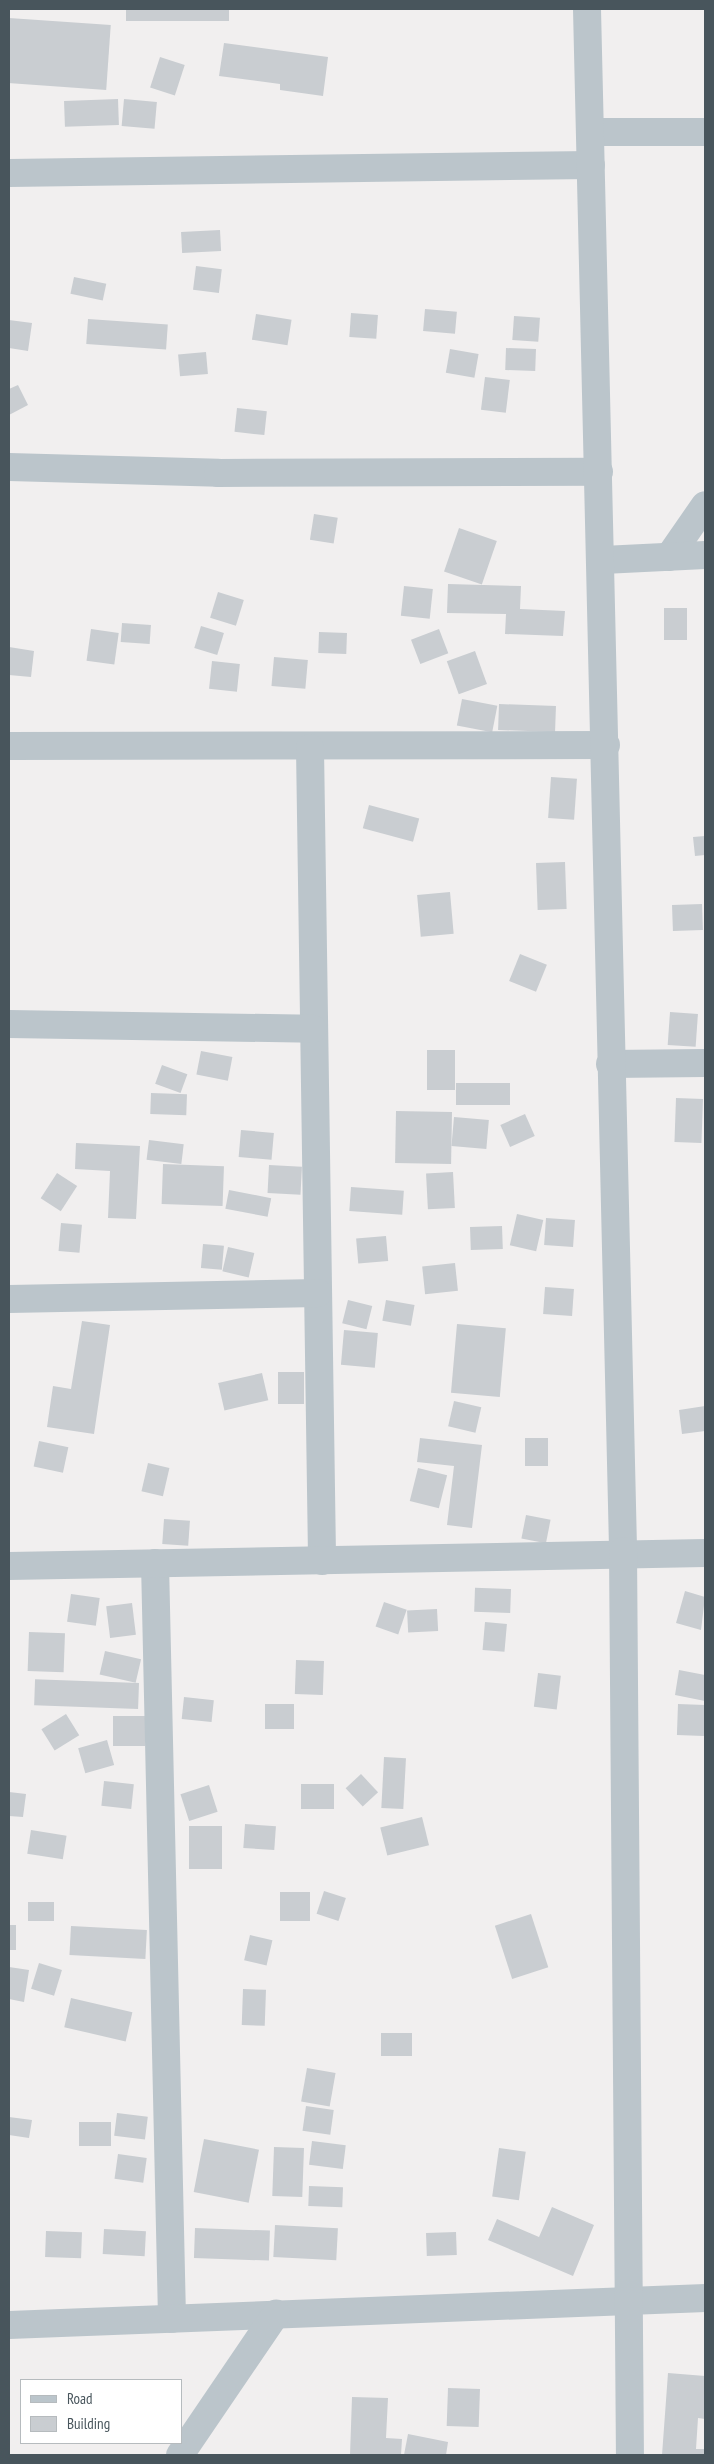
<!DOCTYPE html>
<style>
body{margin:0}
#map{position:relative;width:714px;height:2464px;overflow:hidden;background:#f1efef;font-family:"PT Sans Narrow",sans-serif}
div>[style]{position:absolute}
.building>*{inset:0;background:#c9cdd1;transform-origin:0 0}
.minor>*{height:28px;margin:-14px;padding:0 14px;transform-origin:14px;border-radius:14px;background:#bbc5cb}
.tertiary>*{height:28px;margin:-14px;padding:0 14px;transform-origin:14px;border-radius:14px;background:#bbc5cb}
span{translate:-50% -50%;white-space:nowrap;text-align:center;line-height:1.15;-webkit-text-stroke:4px #fff;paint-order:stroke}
.frame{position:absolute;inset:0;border:10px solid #48555c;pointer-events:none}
.legend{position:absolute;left:20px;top:2379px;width:162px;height:65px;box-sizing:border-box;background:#fff;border:1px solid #b6bbbe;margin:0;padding:6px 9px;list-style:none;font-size:15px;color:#48555c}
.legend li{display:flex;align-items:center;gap:10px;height:25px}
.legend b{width:25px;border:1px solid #b6bbbe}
</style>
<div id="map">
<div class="building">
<div style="left:126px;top:9px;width:103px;height:12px"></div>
<div style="left:9px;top:18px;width:102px;height:65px;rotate:4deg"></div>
<div style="clip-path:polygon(224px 43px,328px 57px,323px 96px,280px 90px,280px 84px,219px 76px)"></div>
<div style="left:160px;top:57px;width:26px;height:32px;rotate:18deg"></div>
<div style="left:118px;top:99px;width:26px;height:54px;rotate:88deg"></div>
<div style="left:124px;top:99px;width:33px;height:27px;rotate:5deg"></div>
<div style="left:220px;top:230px;width:21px;height:39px;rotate:87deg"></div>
<div style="left:196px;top:266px;width:26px;height:24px;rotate:7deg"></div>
<div style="left:74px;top:277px;width:33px;height:17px;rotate:12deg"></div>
<div style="left:425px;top:309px;width:32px;height:22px;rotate:5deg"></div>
<div style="left:351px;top:313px;width:27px;height:24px;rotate:4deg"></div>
<div style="left:256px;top:314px;width:36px;height:26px;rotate:9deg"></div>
<div style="left:514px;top:316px;width:26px;height:24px;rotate:4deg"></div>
<div style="left:88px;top:319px;width:80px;height:25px;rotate:4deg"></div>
<div style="clip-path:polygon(9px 320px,32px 323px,28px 351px,9px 348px)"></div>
<div style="left:506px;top:348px;width:30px;height:22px;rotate:2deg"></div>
<div style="left:450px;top:349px;width:29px;height:24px;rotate:10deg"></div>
<div style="left:206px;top:352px;width:22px;height:28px;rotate:85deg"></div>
<div style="left:485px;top:377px;width:25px;height:33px;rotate:7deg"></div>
<div style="clip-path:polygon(18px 385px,28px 405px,9px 415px,9px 389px)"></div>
<div style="left:237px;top:408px;width:30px;height:24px;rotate:6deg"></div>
<div style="left:314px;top:514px;width:24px;height:26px;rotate:9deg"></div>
<div style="left:459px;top:528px;width:40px;height:46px;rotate:19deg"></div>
<div style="clip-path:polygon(448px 584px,521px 586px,520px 609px,565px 611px,563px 636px,505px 634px,506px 614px,447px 613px)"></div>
<div style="left:404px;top:586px;width:29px;height:30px;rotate:6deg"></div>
<div style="left:218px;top:592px;width:27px;height:27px;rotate:17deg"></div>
<div style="left:664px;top:608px;width:23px;height:32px"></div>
<div style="left:122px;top:623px;width:29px;height:19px;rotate:4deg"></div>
<div style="left:201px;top:626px;width:24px;height:23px;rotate:17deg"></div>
<div style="left:91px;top:629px;width:28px;height:32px;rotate:8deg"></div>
<div style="left:439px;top:629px;width:26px;height:30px;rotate:69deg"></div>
<div style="left:319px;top:632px;width:28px;height:21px;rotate:2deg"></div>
<div style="clip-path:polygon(9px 647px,34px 651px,31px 677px,9px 675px)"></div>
<div style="left:475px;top:651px;width:35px;height:30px;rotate:70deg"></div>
<div style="left:274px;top:657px;width:34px;height:29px;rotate:5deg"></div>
<div style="left:212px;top:661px;width:28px;height:28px;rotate:6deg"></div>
<div style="left:462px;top:699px;width:36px;height:27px;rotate:11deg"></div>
<div style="left:499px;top:704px;width:57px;height:26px;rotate:2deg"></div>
<div style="left:551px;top:777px;width:26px;height:41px;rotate:4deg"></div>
<div style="left:369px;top:805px;width:52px;height:24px;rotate:15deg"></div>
<div style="clip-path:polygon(705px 836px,705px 855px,695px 856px,693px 837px)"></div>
<div style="left:565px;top:862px;width:47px;height:29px;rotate:88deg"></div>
<div style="left:450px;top:892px;width:42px;height:33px;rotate:85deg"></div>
<div style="left:702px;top:904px;width:26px;height:30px;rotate:88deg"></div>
<div style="left:520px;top:954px;width:29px;height:29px;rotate:22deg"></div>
<div style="left:670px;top:1012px;width:28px;height:33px;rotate:4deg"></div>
<div style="left:427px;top:1050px;width:28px;height:40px"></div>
<div style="left:201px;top:1051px;width:32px;height:24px;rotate:11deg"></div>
<div style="left:162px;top:1065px;width:27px;height:20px;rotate:20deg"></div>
<div style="left:510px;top:1083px;width:22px;height:54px;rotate:90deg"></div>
<div style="left:151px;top:1093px;width:36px;height:21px;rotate:2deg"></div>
<div style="left:676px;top:1098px;width:27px;height:44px;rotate:2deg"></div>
<div style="left:396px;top:1111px;width:56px;height:52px;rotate:1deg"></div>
<div style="left:525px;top:1114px;width:24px;height:27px;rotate:66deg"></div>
<div style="left:454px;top:1117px;width:35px;height:29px;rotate:5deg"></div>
<div style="left:241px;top:1130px;width:33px;height:27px;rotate:5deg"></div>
<div style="left:149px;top:1140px;width:35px;height:20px;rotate:7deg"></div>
<div style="clip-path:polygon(76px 1143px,140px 1146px,136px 1219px,108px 1218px,110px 1171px,75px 1169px)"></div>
<div style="left:163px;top:1164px;width:61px;height:40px;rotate:2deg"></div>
<div style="left:269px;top:1165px;width:33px;height:28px;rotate:3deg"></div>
<div style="left:453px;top:1172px;width:36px;height:27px;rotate:87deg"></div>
<div style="left:57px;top:1173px;width:24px;height:30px;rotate:33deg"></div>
<div style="left:351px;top:1187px;width:53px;height:24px;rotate:4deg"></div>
<div style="left:229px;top:1190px;width:43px;height:19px;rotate:11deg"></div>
<div style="left:517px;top:1214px;width:27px;height:32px;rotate:13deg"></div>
<div style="left:546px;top:1218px;width:29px;height:27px;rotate:4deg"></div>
<div style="left:61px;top:1223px;width:21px;height:28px;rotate:5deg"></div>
<div style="left:502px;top:1226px;width:23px;height:32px;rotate:88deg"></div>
<div style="left:386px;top:1236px;width:25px;height:30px;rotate:85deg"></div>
<div style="left:203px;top:1244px;width:21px;height:24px;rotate:5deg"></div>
<div style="left:228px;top:1247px;width:27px;height:25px;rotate:13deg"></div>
<div style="left:455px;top:1263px;width:28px;height:33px;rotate:84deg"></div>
<div style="left:545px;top:1287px;width:29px;height:27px;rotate:4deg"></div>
<div style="left:348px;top:1300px;width:25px;height:24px;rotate:14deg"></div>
<div style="left:386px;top:1300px;width:29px;height:21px;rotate:10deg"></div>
<div style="clip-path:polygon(82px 1321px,110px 1325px,94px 1434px,47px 1427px,53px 1386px,71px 1389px)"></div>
<div style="left:457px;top:1324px;width:49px;height:69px;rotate:5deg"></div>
<div style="left:344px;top:1330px;width:34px;height:35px;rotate:5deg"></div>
<div style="left:278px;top:1372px;width:26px;height:32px"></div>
<div style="left:262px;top:1373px;width:28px;height:45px;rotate:77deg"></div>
<div style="left:454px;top:1401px;width:28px;height:26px;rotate:13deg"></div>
<div style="clip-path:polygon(705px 1406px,705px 1431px,682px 1434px,679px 1410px)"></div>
<div style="clip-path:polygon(420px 1438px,482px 1445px,472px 1528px,447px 1525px,454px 1466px,417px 1462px)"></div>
<div style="left:525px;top:1438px;width:23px;height:28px"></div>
<div style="left:39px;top:1441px;width:30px;height:26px;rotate:12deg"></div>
<div style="left:148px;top:1463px;width:22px;height:29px;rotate:13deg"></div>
<div style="left:418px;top:1468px;width:30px;height:34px;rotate:14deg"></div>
<div style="left:526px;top:1515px;width:25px;height:24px;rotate:11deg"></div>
<div style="left:164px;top:1519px;width:26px;height:25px;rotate:4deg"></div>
<div style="left:511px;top:1589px;width:24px;height:36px;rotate:92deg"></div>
<div style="clip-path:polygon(685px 1591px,705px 1597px,701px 1630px,676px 1623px)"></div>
<div style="left:71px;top:1594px;width:29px;height:28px;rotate:8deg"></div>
<div style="left:384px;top:1602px;width:24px;height:26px;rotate:19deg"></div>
<div style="left:132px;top:1603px;width:32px;height:26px;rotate:83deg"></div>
<div style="left:437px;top:1609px;width:22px;height:30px;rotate:87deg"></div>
<div style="left:485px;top:1622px;width:22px;height:28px;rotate:5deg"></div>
<div style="left:29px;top:1632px;width:36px;height:39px;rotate:2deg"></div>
<div style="left:105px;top:1651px;width:37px;height:24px;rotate:13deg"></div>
<div style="left:296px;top:1660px;width:28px;height:34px;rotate:2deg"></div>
<div style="clip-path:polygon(679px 1670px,705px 1675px,705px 1701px,675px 1695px)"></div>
<div style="left:538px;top:1673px;width:23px;height:34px;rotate:7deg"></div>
<div style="left:139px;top:1683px;width:26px;height:104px;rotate:92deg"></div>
<div style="left:184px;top:1697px;width:30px;height:22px;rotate:6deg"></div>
<div style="left:294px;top:1704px;width:25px;height:29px;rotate:90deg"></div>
<div style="left:678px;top:1704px;width:27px;height:31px;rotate:2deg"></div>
<div style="left:66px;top:1714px;width:25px;height:29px;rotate:58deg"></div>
<div style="left:113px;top:1716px;width:32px;height:30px"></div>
<div style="left:107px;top:1740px;width:26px;height:30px;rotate:74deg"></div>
<div style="left:384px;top:1757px;width:22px;height:51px;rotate:3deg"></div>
<div style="left:361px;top:1774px;width:25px;height:21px;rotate:47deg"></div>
<div style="left:104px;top:1781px;width:30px;height:25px;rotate:6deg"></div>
<div style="left:301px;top:1784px;width:33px;height:25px"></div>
<div style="left:209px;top:1785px;width:28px;height:30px;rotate:72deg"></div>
<div style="clip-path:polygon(9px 1792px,26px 1794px,23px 1817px,9px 1816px)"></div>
<div style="left:422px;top:1817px;width:29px;height:43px;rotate:76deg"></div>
<div style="left:245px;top:1824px;width:31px;height:24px;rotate:4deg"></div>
<div style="left:189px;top:1826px;width:33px;height:43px"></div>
<div style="left:31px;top:1830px;width:36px;height:24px;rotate:9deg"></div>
<div style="left:324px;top:1891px;width:23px;height:24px;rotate:18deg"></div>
<div style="left:280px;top:1892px;width:30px;height:29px"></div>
<div style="left:54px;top:1902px;width:19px;height:26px;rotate:90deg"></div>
<div style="left:531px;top:1914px;width:56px;height:38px;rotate:72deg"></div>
<div style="left:16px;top:1925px;width:25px;height:7px;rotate:90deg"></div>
<div style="left:71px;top:1926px;width:76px;height:29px;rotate:3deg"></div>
<div style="left:250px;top:1935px;width:23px;height:26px;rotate:13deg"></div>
<div style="left:39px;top:1963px;width:24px;height:27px;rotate:17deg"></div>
<div style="clip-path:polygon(9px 1967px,29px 1970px,24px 2002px,9px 1999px)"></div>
<div style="left:243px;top:1989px;width:23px;height:36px;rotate:2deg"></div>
<div style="left:71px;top:1998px;width:63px;height:30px;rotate:13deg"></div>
<div style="left:381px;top:2033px;width:31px;height:23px"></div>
<div style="left:307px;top:2068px;width:29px;height:34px;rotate:10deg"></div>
<div style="left:306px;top:2106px;width:28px;height:25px;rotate:8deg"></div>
<div style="left:117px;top:2113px;width:31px;height:23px;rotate:7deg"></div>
<div style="clip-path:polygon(9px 2117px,32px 2120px,29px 2138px,9px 2135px)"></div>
<div style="left:111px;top:2122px;width:24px;height:32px;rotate:90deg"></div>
<div style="left:204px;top:2139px;width:56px;height:54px;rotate:11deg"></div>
<div style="left:312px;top:2141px;width:34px;height:24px;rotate:7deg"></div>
<div style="left:274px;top:2147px;width:30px;height:49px;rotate:2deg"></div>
<div style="left:499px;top:2148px;width:27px;height:49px;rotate:8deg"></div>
<div style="left:118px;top:2154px;width:29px;height:25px;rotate:8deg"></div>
<div style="left:309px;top:2186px;width:34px;height:20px;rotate:2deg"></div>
<div style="clip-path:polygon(552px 2207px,594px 2225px,573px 2276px,488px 2240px,497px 2219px,539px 2237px)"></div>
<div style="left:275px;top:2225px;width:63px;height:32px;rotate:3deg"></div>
<div style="left:195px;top:2228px;width:75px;height:30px;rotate:2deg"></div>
<div style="left:104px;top:2229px;width:42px;height:25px;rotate:3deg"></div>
<div style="left:46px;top:2231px;width:36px;height:26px;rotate:2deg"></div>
<div style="left:456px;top:2232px;width:23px;height:30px;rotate:88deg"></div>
<div style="clip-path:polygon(668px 2373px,705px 2376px,705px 2419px,698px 2418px,696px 2449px,705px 2449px,705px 2455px,662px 2455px)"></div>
<div style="left:448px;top:2388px;width:32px;height:38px;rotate:2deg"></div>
<div style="clip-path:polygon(352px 2397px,388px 2398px,386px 2438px,402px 2439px,401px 2455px,350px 2455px)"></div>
<div style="clip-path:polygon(408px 2434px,448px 2442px,446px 2455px,404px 2455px)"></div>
</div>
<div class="minor">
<div style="left:590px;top:132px;width:115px"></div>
<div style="left:9px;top:173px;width:582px;rotate:-0.79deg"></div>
<div style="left:9px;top:467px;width:209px;rotate:1.6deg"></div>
<div style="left:218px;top:473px;width:381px;rotate:-0.2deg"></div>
<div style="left:669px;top:557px;width:63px;rotate:-55.3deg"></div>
<div style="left:603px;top:560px;width:102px;rotate:-2.8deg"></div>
<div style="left:9px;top:746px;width:597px;rotate:-0.1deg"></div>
<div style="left:310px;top:748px;width:813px;rotate:89.15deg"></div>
<div style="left:9px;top:1024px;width:304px;rotate:0.9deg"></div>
<div style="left:610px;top:1064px;width:95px;rotate:-0.6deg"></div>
<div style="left:9px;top:1299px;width:309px;rotate:-1.1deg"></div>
<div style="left:155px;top:1563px;width:756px;rotate:88.71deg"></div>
<div style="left:9px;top:1566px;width:696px;rotate:-1.07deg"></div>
<div style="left:9px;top:2325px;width:697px;rotate:-2.22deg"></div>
<div style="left:180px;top:2455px;width:171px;rotate:-55.8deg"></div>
</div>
<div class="tertiary">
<div style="left:587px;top:9px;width:1542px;rotate:88.66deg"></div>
<div style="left:623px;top:1551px;width:904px;rotate:89.56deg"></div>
</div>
<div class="frame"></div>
<ul class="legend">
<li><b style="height:6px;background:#bbc5cb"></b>Road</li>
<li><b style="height:14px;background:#c9cdd1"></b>Building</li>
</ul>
</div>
